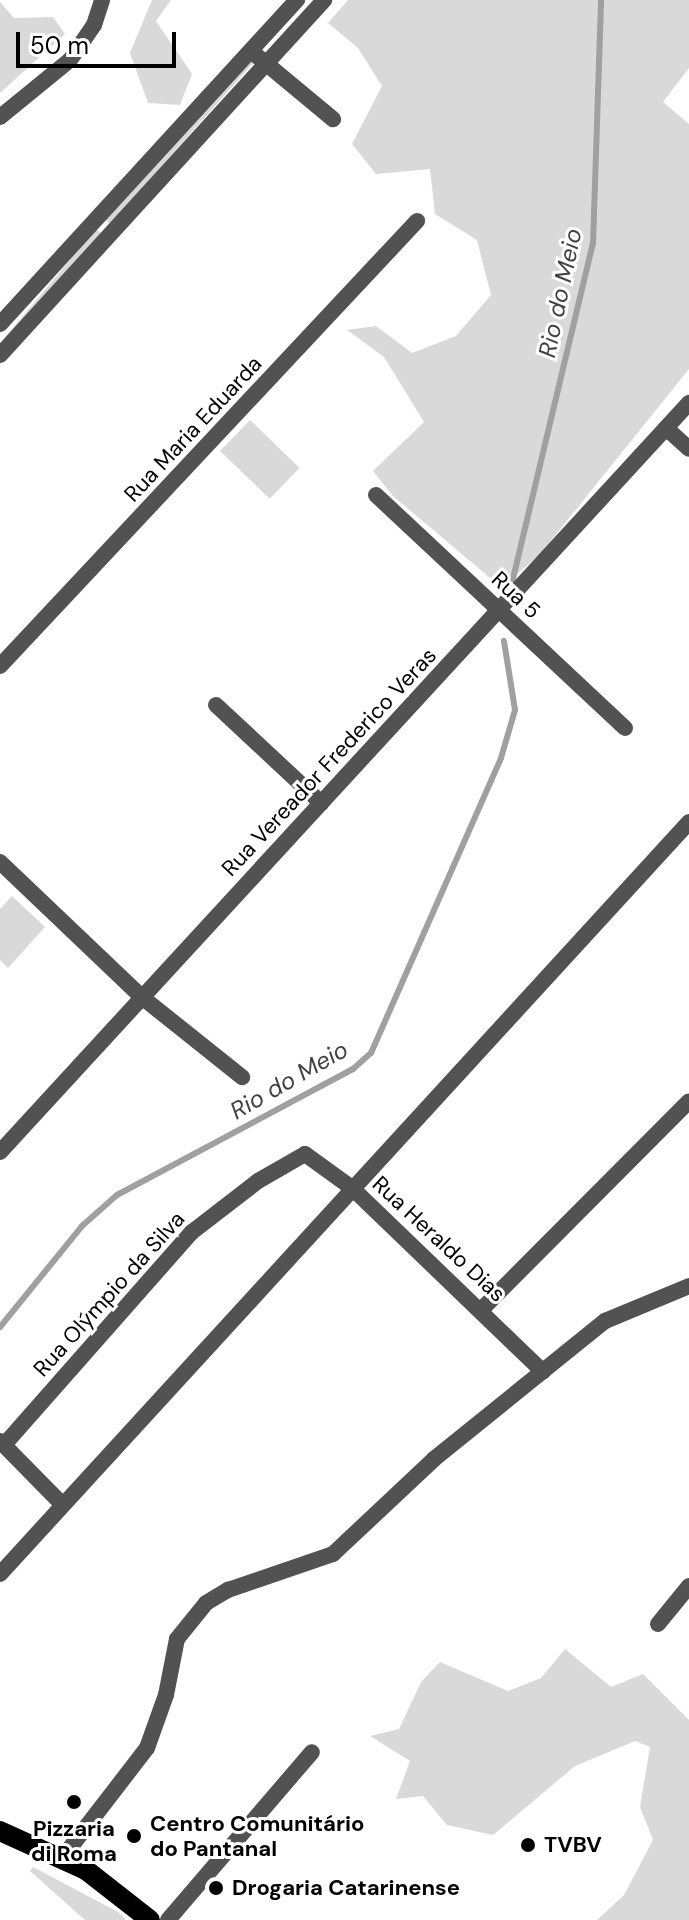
<!DOCTYPE html>
<meta charset="utf-8">
<style>
body{margin:0}
#map{position:relative;width:689px;height:1920px;overflow:hidden;background:#fff;font-family:"DM Sans",sans-serif}
div>[style]{position:absolute}
.green>*{inset:0;background:#d9d9d9;transform-origin:0 0}
.stream>*{height:6px;margin:-3px;padding:0 3px;transform-origin:3px;border-radius:3px;background:#a0a0a0}
.minor>*{height:16px;margin:-8px;padding:0 8px;transform-origin:8px;border-radius:8px;background:#525252}
.primary>*{height:20px;margin:-10px;padding:0 10px;transform-origin:10px;border-radius:10px;background:#000}
.dots>*{width:22px;height:22px;translate:-50% -50%;box-sizing:border-box;border:4px solid #fff;border-radius:50%}
span{translate:-50% -50%;white-space:nowrap;text-align:center;line-height:1.15;-webkit-text-stroke:6px #fff;paint-order:stroke}
.street-label{font-size:22px;color:#000}
.poi-label{font-size:22px;color:#000;font-weight:700}
.left{translate:0 -50%;text-align:left}
.water-label{font-size:24px;color:#414141;font-style:italic}
.scale{position:absolute;left:16px;top:32px;width:160px;height:36px;box-sizing:border-box;border:4px solid #000;border-top:0;padding-left:10px;font-size:24px;line-height:28px;white-space:nowrap;color:#000;-webkit-text-stroke:6px #fff;paint-order:stroke}
</style>
<div id="map">
<div class="green">
<div style="clip-path:polygon(152px 0,171px 0,156px 21px,192px 74px,180px 105px,148px 103px,130px 53px)"></div>
<div style="clip-path:polygon(348px 0,689px 0,689px 68px,663px 102px,689px 124px,689px 369px,541px 553px,502px 588px,393px 496px,373px 471px,424px 422px,384px 357px,347px 330px,376px 326px,412px 353px,456px 336px,491px 295px,477px 240px,435px 214px,430px 169px,376px 174px,352px 144px,382px 86px,358px 48px,328px 23px)"></div>
<div style="clip-path:polygon(0 2px,14px 18px,53px 17px,65px 34px,0 93px)"></div>
<div style="clip-path:polygon(250px 59px,254px 62px,110px 224px,105px 219px)"></div>
<div style="left:96px;top:229px;width:8px;height:142px;rotate:40deg"></div>
<div style="left:250px;top:420px;width:69px;height:43px;rotate:44deg"></div>
<div style="clip-path:polygon(12px 896px,45px 927px,8px 968px,0 960px,0 909px)"></div>
<div style="clip-path:polygon(565px 1649px,611px 1687px,643px 1674px,689px 1720px,689px 1920px,597px 1920px,624px 1895px,653px 1840px,640px 1807px,650px 1747px,635px 1741px,575px 1766px,493px 1835px,447px 1825px,423px 1796px,396px 1799px,410px 1761px,370px 1736px,399px 1729px,421px 1682px,440px 1662px,508px 1691px,541px 1678px)"></div>
<div style="clip-path:polygon(33px 1867px,118px 1912px,126px 1920px,85px 1920px,30px 1871px)"></div>
</div>
<div class="stream">
<div style="left:511px;top:587px;width:353px;rotate:-76.6deg"></div>
<div style="left:593px;top:244px;width:244px;rotate:-88.1deg"></div>
<div style="left:0;top:1327px;width:130px;rotate:-50.9deg"></div>
<div style="left:82px;top:1226px;width:47px;rotate:-41.5deg"></div>
<div style="left:117px;top:1195px;width:268px;rotate:-28.1deg"></div>
<div style="left:353px;top:1069px;width:24px;rotate:-42deg"></div>
<div style="left:371px;top:1053px;width:322px;rotate:-66.2deg"></div>
<div style="left:501px;top:758px;width:50px;rotate:-73.7deg"></div>
<div style="left:515px;top:710px;width:70px;rotate:-99.1deg"></div>
</div>
<div class="minor">
<div style="left:257px;top:56px;width:99px;rotate:39.7deg"></div>
<div style="left:0;top:117px;width:90px;rotate:-39.2deg"></div>
<div style="left:70px;top:60px;width:42px;rotate:-55.6deg"></div>
<div style="left:94px;top:25px;width:26px;rotate:-72deg"></div>
<div style="left:0;top:324px;width:440px;rotate:-47.5deg"></div>
<div style="left:0;top:355px;width:481px;rotate:-47.6deg"></div>
<div style="left:666px;top:428px;width:31px;rotate:42deg"></div>
<div style="left:376px;top:495px;width:341px;rotate:43.1deg"></div>
<div style="left:0;top:666px;width:610px;rotate:-46.86deg"></div>
<div style="left:216px;top:705px;width:144px;rotate:43deg"></div>
<div style="left:0;top:862px;width:197px;rotate:43.6deg"></div>
<div style="left:143px;top:998px;width:127px;rotate:38.6deg"></div>
<div style="left:0;top:1152px;width:1018px;rotate:-47.39deg"></div>
<div style="left:482px;top:1309px;width:293px;rotate:-45.1deg"></div>
<div style="left:0;top:1441px;width:87px;rotate:45.5deg"></div>
<div style="left:4px;top:1445px;width:284px;rotate:-48.6deg"></div>
<div style="left:192px;top:1232px;width:83px;rotate:-37.7deg"></div>
<div style="left:258px;top:1181px;width:54px;rotate:-29.9deg"></div>
<div style="left:305px;top:1154px;width:58px;rotate:35.9deg"></div>
<div style="left:352px;top:1188px;width:265px;rotate:43.9deg"></div>
<div style="left:0;top:1574px;width:1020px;rotate:-47.5deg"></div>
<div style="left:658px;top:1624px;width:49px;rotate:-50.8deg"></div>
<div style="left:63px;top:1857px;width:138px;rotate:-52.4deg"></div>
<div style="left:147px;top:1748px;width:56px;rotate:-70.3deg"></div>
<div style="left:166px;top:1695px;width:57px;rotate:-78.9deg"></div>
<div style="left:177px;top:1639px;width:46px;rotate:-51.1deg"></div>
<div style="left:206px;top:1603px;width:26px;rotate:-31deg"></div>
<div style="left:228px;top:1590px;width:111px;rotate:-18.9deg"></div>
<div style="left:333px;top:1554px;width:139px;rotate:-43.2deg"></div>
<div style="left:434px;top:1459px;width:220px;rotate:-38.9deg"></div>
<div style="left:605px;top:1321px;width:91px;rotate:-22.6deg"></div>
<div style="left:168px;top:1920px;width:221px;rotate:-49.4deg"></div>
</div>
<div class="primary">
<div style="left:0;top:1831px;width:94px;rotate:24.4deg"></div>
<div style="left:86px;top:1870px;width:81px;rotate:38deg"></div>
</div>
<div class="dots">
<div style="left:74px;top:1802px;background:#000"></div>
<div style="left:134px;top:1836px;background:#000"></div>
<div style="left:528px;top:1845px;background:#000"></div>
<div style="left:216px;top:1888px;background:#000"></div>
</div>
<div class="street-label">
<span style="left:193px;top:429px;rotate:-47deg">Rua Maria Eduarda</span>
<span style="left:516px;top:595px;rotate:43deg">Rua 5</span>
<span style="left:329px;top:762px;rotate:-47deg">Rua Vereador Frederico Veras</span>
<span style="left:439px;top:1239px;rotate:43deg">Rua Heraldo Dias</span>
<span style="left:109px;top:1294px;rotate:-48deg">Rua Olýmpio da Silva</span>
</div>
<div class="poi-label">
<span class="left" style="left:150px;top:1836px">Centro Comunitário<br>do Pantanal</span>
<span style="left:74px;top:1841px">Pizzaria<br>di Roma</span>
<span class="left" style="left:544px;top:1845px">TVBV</span>
<span class="left" style="left:232px;top:1888px">Drogaria Catarinense</span>
</div>
<div class="water-label">
<span style="left:560px;top:293px;rotate:-78deg">Rio do Meio</span>
<span style="left:289px;top:1080px;rotate:-30deg">Rio do Meio</span>
</div>
<div class="scale">50 m</div>
</div>
